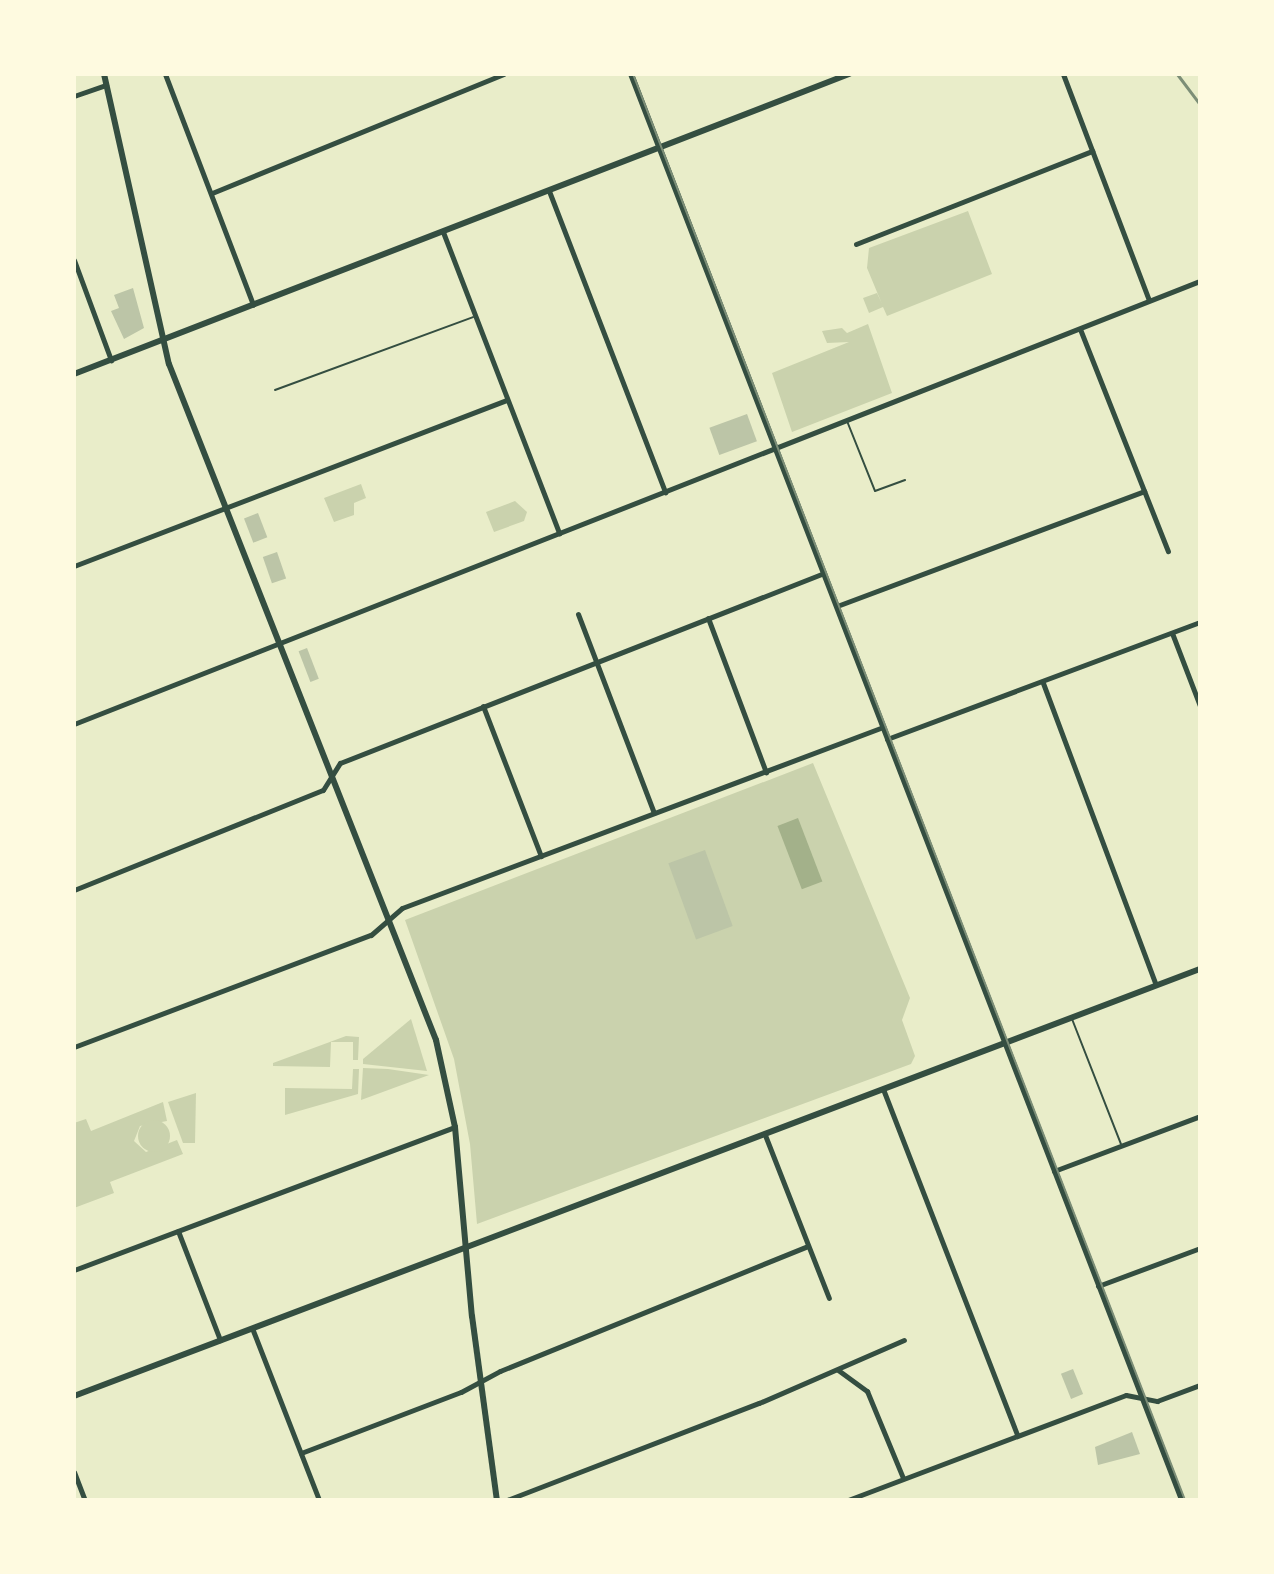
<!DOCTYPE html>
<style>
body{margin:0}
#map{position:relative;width:1274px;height:1574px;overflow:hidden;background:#e9edc9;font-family:"Fira Sans Condensed",sans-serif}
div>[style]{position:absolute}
.green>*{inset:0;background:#cad2ad}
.round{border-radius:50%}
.water>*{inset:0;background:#a3b18a;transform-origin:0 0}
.building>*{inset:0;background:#bcc5a7;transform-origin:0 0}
.service>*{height:2px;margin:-1px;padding:0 1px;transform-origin:1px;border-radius:1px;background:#344e41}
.minor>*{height:5px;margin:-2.5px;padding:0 2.5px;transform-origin:2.5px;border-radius:2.5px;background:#344e41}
.tertiary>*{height:6px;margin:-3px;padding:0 3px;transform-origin:3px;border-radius:3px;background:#344e41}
.secondary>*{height:6px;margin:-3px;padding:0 3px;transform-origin:3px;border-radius:3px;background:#344e41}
.tram>*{height:2px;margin:-1px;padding:0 1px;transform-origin:1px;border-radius:1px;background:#7c8e77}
.rail>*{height:3px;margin:-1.5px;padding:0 1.5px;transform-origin:1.5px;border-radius:1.5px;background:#7c8e77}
span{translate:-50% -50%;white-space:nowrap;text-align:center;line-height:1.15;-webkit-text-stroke:7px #fefae0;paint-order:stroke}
.frame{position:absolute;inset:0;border:76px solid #fefae0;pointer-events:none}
</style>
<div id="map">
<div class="green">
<div style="clip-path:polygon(968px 211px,992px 274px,887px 316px,883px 307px,869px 313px,863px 298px,877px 293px,882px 304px,867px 268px,869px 248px)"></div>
<div style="clip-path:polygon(868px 324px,892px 393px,792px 432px,772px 373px,849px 342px,827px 343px,822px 331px,842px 328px,847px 333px)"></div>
<div style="clip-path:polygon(361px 484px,366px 498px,354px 503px,354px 515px,334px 522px,324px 498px)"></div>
<div style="clip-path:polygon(515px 501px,527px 512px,524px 521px,494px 532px,486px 512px)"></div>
<div style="clip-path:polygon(813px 763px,910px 998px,902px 1020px,915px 1056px,911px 1064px,477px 1224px,470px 1144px,454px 1059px,405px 920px)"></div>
<div style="clip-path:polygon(411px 1019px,427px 1071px,363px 1064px,363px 1059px)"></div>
<div style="clip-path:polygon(346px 1036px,359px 1037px,358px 1060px,353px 1060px,353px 1042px,331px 1042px,330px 1067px,273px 1066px,273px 1063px)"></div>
<div style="clip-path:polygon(363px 1068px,388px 1069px,429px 1075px,361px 1100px)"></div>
<div style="clip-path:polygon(353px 1069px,359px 1069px,358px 1094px,285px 1115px,285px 1088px,352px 1089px)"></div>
<div style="clip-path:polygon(196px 1093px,195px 1143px,183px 1143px,168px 1102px)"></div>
<div style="clip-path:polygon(163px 1102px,167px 1121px,140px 1126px,134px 1141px,146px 1152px,177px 1140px,183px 1154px,110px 1182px,114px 1193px,74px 1208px,74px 1123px,86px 1119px,91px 1131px)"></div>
<div class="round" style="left:138px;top:1120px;width:32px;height:32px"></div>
</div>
<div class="water">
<div style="left:798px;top:818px;width:68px;height:22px;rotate:69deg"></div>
</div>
<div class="building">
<div style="clip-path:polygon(133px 288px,144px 328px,124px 339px,111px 311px,119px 308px,114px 295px)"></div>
<div style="left:747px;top:414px;width:29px;height:40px;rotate:70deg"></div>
<div style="left:258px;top:513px;width:26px;height:15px;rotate:69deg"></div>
<div style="left:277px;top:552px;width:28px;height:15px;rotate:71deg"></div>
<div style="left:307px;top:648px;width:33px;height:9px;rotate:69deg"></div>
<div style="left:705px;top:850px;width:81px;height:39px;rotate:70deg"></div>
<div style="left:1073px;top:1369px;width:27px;height:13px;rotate:68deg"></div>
<div style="clip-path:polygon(1132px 1432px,1140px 1454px,1098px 1465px,1095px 1447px)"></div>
</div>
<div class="service">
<div style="left:275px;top:390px;width:211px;rotate:-20.2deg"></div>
<div style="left:847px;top:421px;width:75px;rotate:68.2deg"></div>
<div style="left:875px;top:491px;width:32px;rotate:-20deg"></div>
<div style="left:1072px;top:1019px;width:134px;rotate:68.6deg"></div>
</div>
<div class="minor">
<div style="left:165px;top:74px;width:247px;rotate:69.1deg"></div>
<div style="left:1063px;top:74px;width:242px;rotate:69.2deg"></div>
<div style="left:74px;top:96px;width:34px;rotate:-19deg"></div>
<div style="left:549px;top:191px;width:323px;rotate:68.9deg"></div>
<div style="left:212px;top:193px;width:315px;rotate:-22.2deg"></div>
<div style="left:443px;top:232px;width:323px;rotate:68.9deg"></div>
<div style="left:856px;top:244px;width:254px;rotate:-21.5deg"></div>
<div style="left:74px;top:260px;width:107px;rotate:69.7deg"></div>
<div style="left:1080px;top:329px;width:239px;rotate:68.4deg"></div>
<div style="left:74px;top:566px;width:463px;rotate:-21deg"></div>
<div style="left:837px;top:606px;width:328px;rotate:-20.5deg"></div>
<div style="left:578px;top:614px;width:213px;rotate:69.1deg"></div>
<div style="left:708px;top:618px;width:165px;rotate:69.4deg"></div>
<div style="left:1172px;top:633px;width:78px;rotate:69deg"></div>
<div style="left:1043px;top:683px;width:322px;rotate:69.5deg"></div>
<div style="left:483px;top:706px;width:161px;rotate:68.9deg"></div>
<div style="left:74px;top:724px;width:1210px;rotate:-21.48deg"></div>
<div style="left:887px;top:739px;width:334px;rotate:-20.5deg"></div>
<div style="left:74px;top:890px;width:268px;rotate:-21.9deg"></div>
<div style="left:323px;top:790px;width:32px;rotate:-58deg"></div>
<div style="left:340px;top:763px;width:520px;rotate:-21.43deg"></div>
<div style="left:74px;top:1047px;width:317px;rotate:-20.7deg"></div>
<div style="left:371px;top:935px;width:41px;rotate:-41.1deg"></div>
<div style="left:402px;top:908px;width:514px;rotate:-20.62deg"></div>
<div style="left:883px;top:1089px;width:371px;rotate:68.8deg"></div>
<div style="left:765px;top:1135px;width:175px;rotate:68.6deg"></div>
<div style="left:1054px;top:1171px;width:156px;rotate:-20.6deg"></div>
<div style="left:178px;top:1231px;width:117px;rotate:68.9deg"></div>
<div style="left:74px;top:1270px;width:407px;rotate:-20.6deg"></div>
<div style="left:1098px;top:1286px;width:109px;rotate:-20.4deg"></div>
<div style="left:252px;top:1328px;width:185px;rotate:68.7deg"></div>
<div style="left:838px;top:1370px;width:36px;rotate:36deg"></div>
<div style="left:867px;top:1391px;width:94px;rotate:67.5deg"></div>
<div style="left:301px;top:1453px;width:171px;rotate:-20.9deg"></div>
<div style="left:461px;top:1392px;width:44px;rotate:-28.3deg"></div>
<div style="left:500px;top:1371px;width:332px;rotate:-22.1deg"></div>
<div style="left:74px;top:1472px;width:30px;rotate:69deg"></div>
<div style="left:507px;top:1500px;width:270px;rotate:-21.1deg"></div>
<div style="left:759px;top:1403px;width:158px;rotate:-23.5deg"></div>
<div style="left:848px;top:1500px;width:297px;rotate:-20.7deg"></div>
<div style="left:1126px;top:1395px;width:32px;rotate:11deg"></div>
<div style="left:1157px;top:1401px;width:46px;rotate:-20.4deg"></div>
</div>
<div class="tertiary">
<div style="left:104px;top:74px;width:297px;rotate:77.4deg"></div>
<div style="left:169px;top:364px;width:727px;rotate:68.45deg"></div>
<div style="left:436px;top:1040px;width:89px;rotate:77.7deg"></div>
<div style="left:455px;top:1127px;width:190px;rotate:84.9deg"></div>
<div style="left:472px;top:1316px;width:186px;rotate:82.3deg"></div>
<div style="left:74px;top:374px;width:831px;rotate:-21.16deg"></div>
<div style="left:74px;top:1396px;width:1204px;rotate:-20.77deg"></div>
</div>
<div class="secondary">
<div style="left:631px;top:74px;width:1529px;rotate:68.87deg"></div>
</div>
<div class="tram">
<div style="left:633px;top:74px;width:1529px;rotate:68.84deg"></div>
</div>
<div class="rail">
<div style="left:1177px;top:74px;width:38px;rotate:53deg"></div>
</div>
<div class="frame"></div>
</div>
